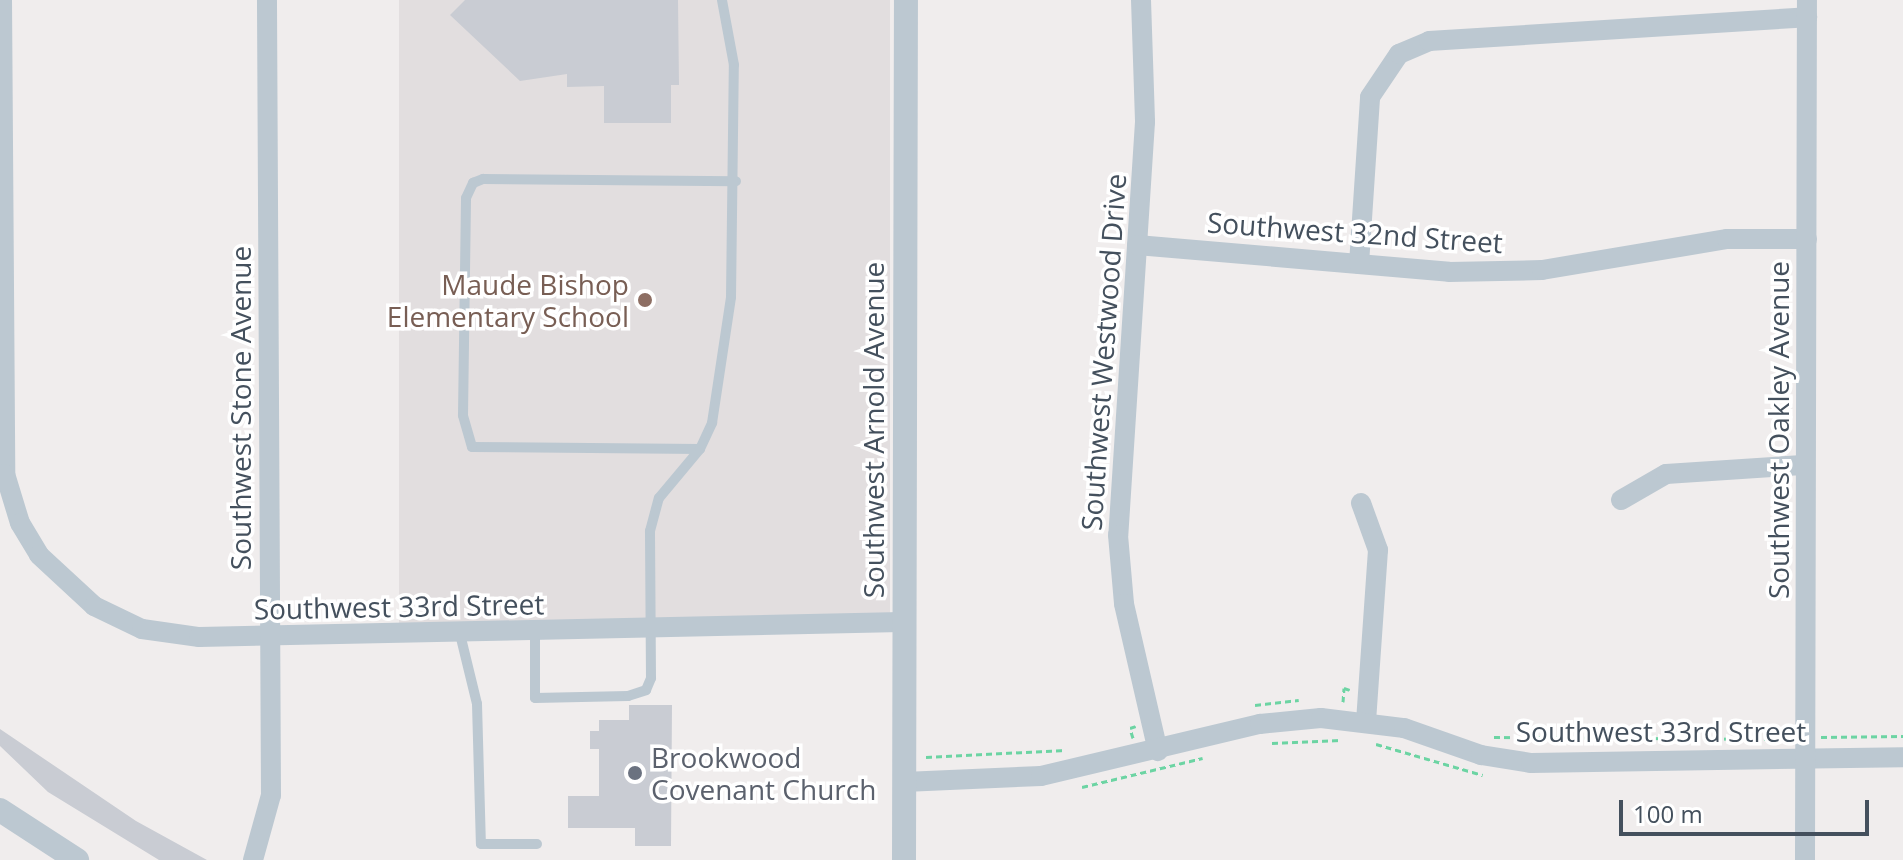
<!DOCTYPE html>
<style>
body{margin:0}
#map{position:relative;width:1903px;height:860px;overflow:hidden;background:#f0eded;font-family:"Open Sans",sans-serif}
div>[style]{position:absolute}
.education>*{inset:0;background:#e2dedf;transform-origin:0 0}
.building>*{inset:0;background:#c9ccd3}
.path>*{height:3px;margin-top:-1.5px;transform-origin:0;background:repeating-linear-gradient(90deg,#6cd4a3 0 6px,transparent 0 10px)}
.service>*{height:10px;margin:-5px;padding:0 5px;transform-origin:5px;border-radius:5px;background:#bcc8d1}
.minor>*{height:20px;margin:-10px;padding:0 10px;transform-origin:10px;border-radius:10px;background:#bcc8d1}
.tertiary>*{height:24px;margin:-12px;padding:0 12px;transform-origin:12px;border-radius:12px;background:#bcc8d1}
.dots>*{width:22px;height:22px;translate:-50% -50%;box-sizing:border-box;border:4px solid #fff;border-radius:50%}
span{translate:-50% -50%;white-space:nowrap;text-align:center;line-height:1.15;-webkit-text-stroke:7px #fff;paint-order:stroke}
.street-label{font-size:28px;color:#44505d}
.education-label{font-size:28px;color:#785e54}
.right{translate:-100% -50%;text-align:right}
.worship-label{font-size:28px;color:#5b616d}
.left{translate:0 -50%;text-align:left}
.scale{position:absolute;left:1619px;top:800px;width:250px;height:36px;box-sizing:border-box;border:4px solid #44505d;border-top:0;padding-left:10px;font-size:24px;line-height:28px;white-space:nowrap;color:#44505d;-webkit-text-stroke:6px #fff;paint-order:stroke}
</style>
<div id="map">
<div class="education">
<div style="left:399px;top:0;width:491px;height:625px"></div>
</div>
<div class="building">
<div style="clip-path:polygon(465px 0,678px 0,679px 85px,671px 85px,671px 123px,604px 123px,604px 86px,567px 87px,567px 74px,520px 81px,450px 15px)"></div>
<div style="clip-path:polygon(629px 705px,672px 705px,671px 846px,635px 846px,635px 828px,568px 828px,568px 796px,599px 796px,599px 749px,590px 749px,590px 731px,599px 731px,599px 720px,629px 720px)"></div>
<div style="clip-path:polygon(0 729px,136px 821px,207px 860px,159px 860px,48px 792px,0 746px)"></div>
</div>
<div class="path">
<div style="left:1343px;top:702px;width:14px;rotate:-86deg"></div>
<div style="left:1344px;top:688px;width:6px;rotate:18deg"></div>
<div style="left:1255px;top:705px;width:44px;rotate:-6.5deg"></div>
<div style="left:1494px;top:737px;width:292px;rotate:0.4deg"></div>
<div style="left:1821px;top:737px;width:82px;rotate:-0.7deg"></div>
<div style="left:1133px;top:738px;width:10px;rotate:-107deg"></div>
<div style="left:1130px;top:728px;width:6px;rotate:-18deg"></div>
<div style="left:1272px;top:743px;width:69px;rotate:-2.5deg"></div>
<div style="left:1376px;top:744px;width:111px;rotate:16.2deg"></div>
<div style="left:926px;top:757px;width:140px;rotate:-2.9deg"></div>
<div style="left:1082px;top:787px;width:124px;rotate:-13.5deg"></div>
</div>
<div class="service">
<div style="left:700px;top:449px;width:228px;rotate:-179.5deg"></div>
<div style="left:472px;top:447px;width:33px;rotate:-106deg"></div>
<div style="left:463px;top:415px;width:217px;rotate:-89.2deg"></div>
<div style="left:466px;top:198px;width:17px;rotate:-65deg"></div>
<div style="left:473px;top:183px;width:11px;rotate:-22deg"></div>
<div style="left:483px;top:179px;width:253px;rotate:0.5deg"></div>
<div style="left:535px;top:632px;width:66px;rotate:90deg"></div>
<div style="left:535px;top:698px;width:93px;rotate:-1.2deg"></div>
<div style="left:628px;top:696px;width:19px;rotate:-18deg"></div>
<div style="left:646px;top:690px;width:13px;rotate:-67deg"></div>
<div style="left:651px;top:678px;width:147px;rotate:-90.4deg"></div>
<div style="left:650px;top:531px;width:34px;rotate:-75deg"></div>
<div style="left:659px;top:498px;width:64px;rotate:-50.1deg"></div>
<div style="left:700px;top:449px;width:29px;rotate:-65deg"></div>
<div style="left:712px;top:423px;width:127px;rotate:-81.4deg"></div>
<div style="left:731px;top:297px;width:232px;rotate:-89.3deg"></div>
<div style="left:734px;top:65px;width:66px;rotate:-100.5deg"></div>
<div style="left:460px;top:634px;width:72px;rotate:76.3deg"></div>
<div style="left:477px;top:704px;width:140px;rotate:88.4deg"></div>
<div style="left:481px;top:844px;width:56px"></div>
</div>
<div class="minor">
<div style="left:2px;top:0;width:474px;rotate:89.6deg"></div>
<div style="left:5px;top:474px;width:51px;rotate:73deg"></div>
<div style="left:20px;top:523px;width:37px;rotate:59deg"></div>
<div style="left:39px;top:555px;width:75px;rotate:42.8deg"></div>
<div style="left:94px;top:606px;width:53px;rotate:25.6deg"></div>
<div style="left:142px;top:629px;width:58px;rotate:8deg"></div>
<div style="left:199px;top:637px;width:703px;rotate:-1.22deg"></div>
<div style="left:1141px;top:0;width:122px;rotate:88.1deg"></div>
<div style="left:1145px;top:122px;width:414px;rotate:93.7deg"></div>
<div style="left:1118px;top:535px;width:69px;rotate:85deg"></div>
<div style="left:1124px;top:604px;width:151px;rotate:77deg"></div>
<div style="left:1137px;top:245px;width:313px;rotate:4.9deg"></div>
<div style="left:1449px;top:272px;width:93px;rotate:-1.2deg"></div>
<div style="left:1542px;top:270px;width:188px;rotate:-9.5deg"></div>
<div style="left:1727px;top:239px;width:80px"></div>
<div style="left:1359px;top:264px;width:167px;rotate:-86.2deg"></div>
<div style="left:1370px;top:97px;width:52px;rotate:-56deg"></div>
<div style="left:1399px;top:54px;width:33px;rotate:-23deg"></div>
<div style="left:1429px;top:41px;width:379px;rotate:-3.6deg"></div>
<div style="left:1621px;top:500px;width:52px;rotate:-30deg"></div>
<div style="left:1666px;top:474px;width:137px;rotate:-3.8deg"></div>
<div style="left:1361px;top:503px;width:50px;rotate:70.1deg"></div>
<div style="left:1378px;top:550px;width:171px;rotate:94deg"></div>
<div style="left:904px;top:782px;width:137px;rotate:-2.5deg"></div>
<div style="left:1041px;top:776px;width:225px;rotate:-13.4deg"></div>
<div style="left:1260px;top:724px;width:61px;rotate:-5.6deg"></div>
<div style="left:1321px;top:718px;width:84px;rotate:6.9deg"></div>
<div style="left:1404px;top:728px;width:82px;rotate:19.3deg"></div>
<div style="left:1481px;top:755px;width:51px;rotate:9.1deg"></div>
<div style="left:1531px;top:763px;width:372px;rotate:-0.9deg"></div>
<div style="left:253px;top:860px;width:67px;rotate:-74.5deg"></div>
<div style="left:271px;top:795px;width:795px;rotate:-90.29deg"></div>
<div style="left:1805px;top:860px;width:860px;rotate:-89.87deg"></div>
</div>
<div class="tertiary">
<div style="left:0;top:810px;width:92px;rotate:33deg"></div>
<div style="left:904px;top:860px;width:860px;rotate:-89.87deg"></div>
</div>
<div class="dots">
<div style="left:645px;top:300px;background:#8d6e63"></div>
<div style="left:635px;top:773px;background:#6b7280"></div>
</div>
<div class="street-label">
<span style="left:1355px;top:232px;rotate:4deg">Southwest 32nd Street</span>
<span style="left:1103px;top:352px;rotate:-86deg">Southwest Westwood Drive</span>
<span style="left:240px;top:408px;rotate:-90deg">Southwest Stone Avenue</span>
<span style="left:873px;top:430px;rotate:-90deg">Southwest Arnold Avenue</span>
<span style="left:1778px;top:430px;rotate:-90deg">Southwest Oakley Avenue</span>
<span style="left:399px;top:606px;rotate:-1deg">Southwest 33rd Street</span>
<span style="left:1661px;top:731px">Southwest 33rd Street</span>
</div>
<div class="education-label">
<span class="right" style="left:629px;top:300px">Maude Bishop<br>Elementary School</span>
</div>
<div class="worship-label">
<span class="left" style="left:651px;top:773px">Brookwood<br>Covenant Church</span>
</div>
<div class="scale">100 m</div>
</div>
